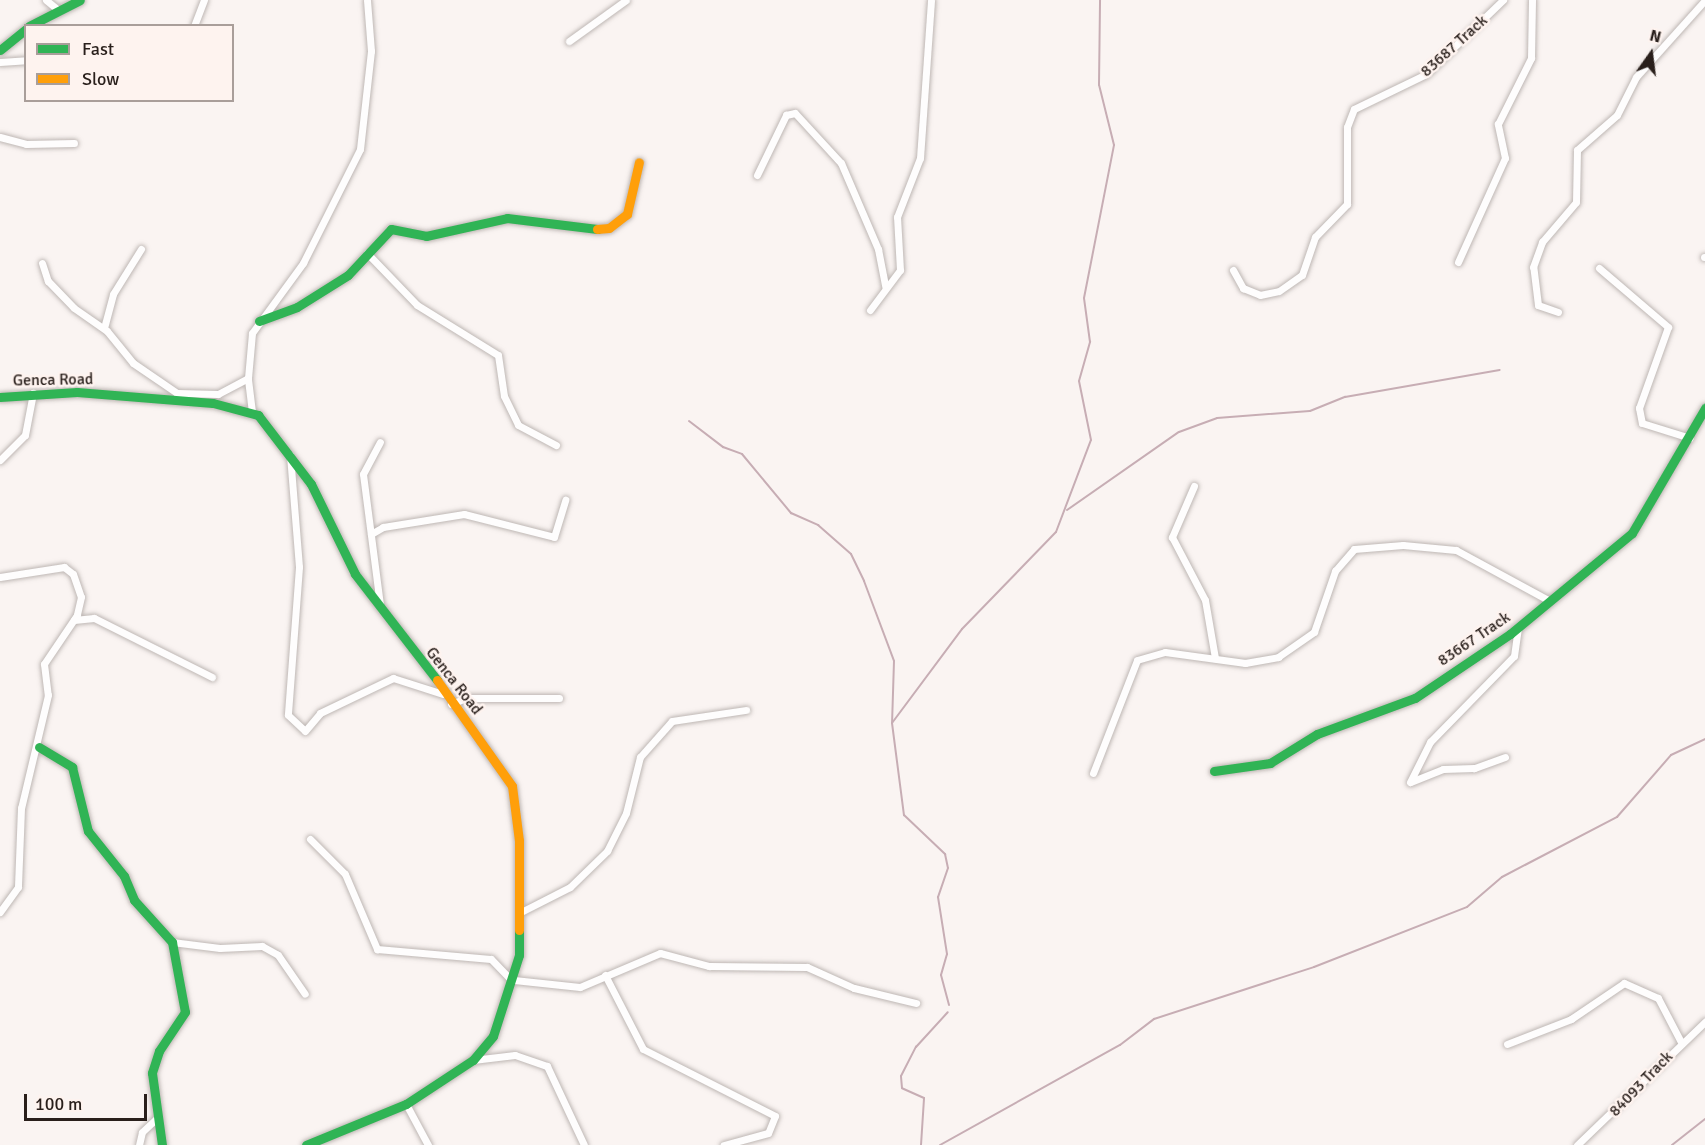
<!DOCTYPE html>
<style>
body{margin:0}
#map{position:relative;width:1705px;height:1145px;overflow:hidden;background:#faf4f2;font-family:Signika,sans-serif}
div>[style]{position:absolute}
.stream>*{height:2px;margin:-1px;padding:0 1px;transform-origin:1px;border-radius:1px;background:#c7adb4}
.roads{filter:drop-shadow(0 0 2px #beb7b4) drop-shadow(0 0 2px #beb7b4)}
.street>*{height:7px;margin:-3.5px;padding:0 3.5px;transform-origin:3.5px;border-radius:3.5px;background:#fefdfd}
.fast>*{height:9px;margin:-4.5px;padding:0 4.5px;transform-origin:4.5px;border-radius:4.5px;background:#30b455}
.slow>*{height:9px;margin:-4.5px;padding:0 4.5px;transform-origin:4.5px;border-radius:4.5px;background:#ff9f0a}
span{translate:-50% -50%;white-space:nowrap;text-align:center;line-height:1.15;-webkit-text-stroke:5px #fef3ef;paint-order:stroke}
.street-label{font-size:16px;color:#291f1b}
.legend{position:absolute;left:24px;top:24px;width:210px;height:78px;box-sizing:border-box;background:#fef3ef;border:2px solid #a99e9a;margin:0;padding:8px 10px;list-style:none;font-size:18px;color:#291f1b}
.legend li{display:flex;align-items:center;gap:12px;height:30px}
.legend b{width:30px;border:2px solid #a99e9a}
.north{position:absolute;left:1621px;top:24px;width:60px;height:60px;-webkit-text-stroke:4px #fef3ef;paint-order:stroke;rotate:14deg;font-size:16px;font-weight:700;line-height:24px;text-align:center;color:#291f1b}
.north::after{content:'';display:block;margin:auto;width:21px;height:27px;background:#291f1b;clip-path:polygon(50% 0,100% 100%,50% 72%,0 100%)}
.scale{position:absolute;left:24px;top:1094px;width:123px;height:27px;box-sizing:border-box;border:3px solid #291f1b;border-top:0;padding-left:8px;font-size:18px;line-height:21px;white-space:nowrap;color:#291f1b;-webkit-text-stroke:4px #fef3ef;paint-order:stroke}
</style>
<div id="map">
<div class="stream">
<div style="left:689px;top:421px;width:43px;rotate:37.4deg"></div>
<div style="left:723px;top:447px;width:20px;rotate:20deg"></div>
<div style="left:742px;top:454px;width:77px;rotate:50.3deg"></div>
<div style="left:791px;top:513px;width:30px;rotate:24deg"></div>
<div style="left:818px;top:525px;width:44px;rotate:41.3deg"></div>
<div style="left:851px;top:554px;width:30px;rotate:64deg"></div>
<div style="left:864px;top:581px;width:85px;rotate:69.4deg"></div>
<div style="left:894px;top:661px;width:62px;rotate:91.8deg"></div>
<div style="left:892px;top:723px;width:93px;rotate:82.6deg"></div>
<div style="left:904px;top:815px;width:57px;rotate:43.6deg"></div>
<div style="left:945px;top:854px;width:14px;rotate:78deg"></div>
<div style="left:948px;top:868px;width:31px;rotate:109deg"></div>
<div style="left:938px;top:897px;width:58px;rotate:81deg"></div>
<div style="left:947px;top:954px;width:22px;rotate:106deg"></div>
<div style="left:941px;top:975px;width:31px;rotate:75deg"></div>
<div style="left:1067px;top:510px;width:136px;rotate:-34.9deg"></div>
<div style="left:1179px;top:432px;width:40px;rotate:-20.2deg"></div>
<div style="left:1217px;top:418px;width:93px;rotate:-4.3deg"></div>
<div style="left:1310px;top:411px;width:38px;rotate:-22deg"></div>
<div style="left:1345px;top:397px;width:157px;rotate:-9.9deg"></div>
<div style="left:892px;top:723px;width:117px;rotate:-53.3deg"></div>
<div style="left:962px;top:629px;width:135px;rotate:-45.9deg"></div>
<div style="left:1056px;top:532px;width:98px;rotate:-69.2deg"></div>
<div style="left:1091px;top:440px;width:60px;rotate:-101.5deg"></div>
<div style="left:1079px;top:381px;width:41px;rotate:-74.2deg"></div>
<div style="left:1090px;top:342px;width:44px;rotate:-97.8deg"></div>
<div style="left:1084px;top:298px;width:156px;rotate:-78.9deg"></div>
<div style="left:1114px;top:145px;width:62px;rotate:-104deg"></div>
<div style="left:1099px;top:85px;width:85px;rotate:-89.3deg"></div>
<div style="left:921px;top:1145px;width:47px;rotate:-86.3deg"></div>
<div style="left:924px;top:1098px;width:24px;rotate:-156deg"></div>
<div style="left:902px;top:1088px;width:12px;rotate:-95deg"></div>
<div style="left:901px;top:1076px;width:33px;rotate:-63deg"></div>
<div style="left:916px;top:1047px;width:47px;rotate:-47.6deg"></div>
<div style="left:940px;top:1145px;width:206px;rotate:-29.1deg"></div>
<div style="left:1120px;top:1045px;width:43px;rotate:-37.4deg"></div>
<div style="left:1154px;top:1019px;width:168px;rotate:-18deg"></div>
<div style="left:1314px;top:967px;width:164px;rotate:-21.4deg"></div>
<div style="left:1467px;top:907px;width:46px;rotate:-40.6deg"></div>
<div style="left:1502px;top:877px;width:130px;rotate:-27.6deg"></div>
<div style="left:1617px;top:817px;width:82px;rotate:-48.9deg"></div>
<div style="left:1671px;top:755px;width:38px;rotate:-25deg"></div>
<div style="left:1672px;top:1145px;width:42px;rotate:-38.2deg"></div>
</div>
<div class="roads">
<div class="street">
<div style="left:46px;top:0;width:13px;rotate:39deg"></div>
<div style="left:194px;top:26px;width:28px;rotate:-69deg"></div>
<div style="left:569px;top:41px;width:70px;rotate:-35.7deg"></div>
<div style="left:0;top:62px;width:26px;rotate:-4deg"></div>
<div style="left:0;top:137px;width:27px;rotate:15deg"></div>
<div style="left:26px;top:144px;width:48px;rotate:-1.2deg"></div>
<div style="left:757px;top:175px;width:67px;rotate:-64.2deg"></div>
<div style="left:786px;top:115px;width:9px;rotate:-13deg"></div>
<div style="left:795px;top:113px;width:68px;rotate:47.4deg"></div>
<div style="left:841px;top:163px;width:94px;rotate:66.7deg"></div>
<div style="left:878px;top:249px;width:38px;rotate:79deg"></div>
<div style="left:367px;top:253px;width:72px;rotate:46.1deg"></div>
<div style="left:417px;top:305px;width:95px;rotate:31.7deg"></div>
<div style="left:498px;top:355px;width:41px;rotate:81.7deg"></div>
<div style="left:504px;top:396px;width:32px;rotate:64deg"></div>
<div style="left:518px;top:425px;width:43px;rotate:27.8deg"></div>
<div style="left:1704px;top:257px;width:1px"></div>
<div style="left:1458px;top:262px;width:114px;rotate:-65.7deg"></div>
<div style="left:1505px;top:158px;width:35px;rotate:-102deg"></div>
<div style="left:1498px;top:124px;width:74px;rotate:-63.4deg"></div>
<div style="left:1531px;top:58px;width:58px;rotate:-89deg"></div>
<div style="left:42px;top:263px;width:19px;rotate:72deg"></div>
<div style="left:48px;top:281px;width:37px;rotate:46deg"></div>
<div style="left:74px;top:308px;width:40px;rotate:34.9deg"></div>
<div style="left:107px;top:331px;width:41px;rotate:50.9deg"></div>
<div style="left:133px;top:363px;width:53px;rotate:34.3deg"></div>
<div style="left:177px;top:393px;width:41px;rotate:1.4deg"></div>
<div style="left:218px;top:394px;width:34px;rotate:-28deg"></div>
<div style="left:1599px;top:268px;width:91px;rotate:40.5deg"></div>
<div style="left:1668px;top:327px;width:86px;rotate:109.7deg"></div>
<div style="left:1639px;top:408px;width:15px;rotate:79deg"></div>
<div style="left:1642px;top:423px;width:50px;rotate:17.4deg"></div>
<div style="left:1233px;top:270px;width:21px;rotate:61deg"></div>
<div style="left:1243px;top:288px;width:18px;rotate:22deg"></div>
<div style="left:1260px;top:295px;width:19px;rotate:-12deg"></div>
<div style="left:1279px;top:291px;width:28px;rotate:-35deg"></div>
<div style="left:1302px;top:275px;width:40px;rotate:-71.1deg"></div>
<div style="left:1315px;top:237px;width:46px;rotate:-45.9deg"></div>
<div style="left:1347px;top:204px;width:77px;rotate:-90deg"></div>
<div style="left:1347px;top:127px;width:19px;rotate:-69deg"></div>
<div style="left:1354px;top:109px;width:80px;rotate:-25.9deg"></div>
<div style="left:1426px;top:74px;width:107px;rotate:-43.9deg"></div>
<div style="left:870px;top:310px;width:50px;rotate:-53.1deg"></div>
<div style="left:900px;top:270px;width:53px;rotate:-93.2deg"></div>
<div style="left:897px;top:217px;width:63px;rotate:-68.7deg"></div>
<div style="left:920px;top:158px;width:158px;rotate:-86deg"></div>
<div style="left:1558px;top:312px;width:21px;rotate:-161deg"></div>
<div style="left:1538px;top:305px;width:38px;rotate:-97deg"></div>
<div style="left:1533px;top:267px;width:27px;rotate:-70deg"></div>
<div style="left:1542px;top:242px;width:52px;rotate:-49.6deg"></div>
<div style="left:1576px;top:202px;width:52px;rotate:-88.9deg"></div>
<div style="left:1577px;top:150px;width:53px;rotate:-41.2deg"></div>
<div style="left:1617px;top:115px;width:42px;rotate:-63.4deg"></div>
<div style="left:1636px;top:77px;width:103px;rotate:-48.1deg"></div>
<div style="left:104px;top:328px;width:35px;rotate:-75deg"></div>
<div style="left:113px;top:294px;width:53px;rotate:-58.1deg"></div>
<div style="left:252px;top:412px;width:34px;rotate:-97deg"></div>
<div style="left:248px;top:378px;width:45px;rotate:-84.9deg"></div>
<div style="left:252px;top:333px;width:87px;rotate:-53.9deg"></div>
<div style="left:303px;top:263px;width:127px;rotate:-63.4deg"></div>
<div style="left:360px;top:149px;width:99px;rotate:-83.6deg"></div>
<div style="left:371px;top:51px;width:51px;rotate:-94.5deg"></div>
<div style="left:290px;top:455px;width:112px;rotate:85.4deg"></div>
<div style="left:299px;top:567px;width:148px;rotate:94.3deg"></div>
<div style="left:288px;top:715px;width:23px;rotate:43deg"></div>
<div style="left:305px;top:731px;width:23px;rotate:-50deg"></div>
<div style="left:320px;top:713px;width:81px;rotate:-25.6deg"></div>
<div style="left:393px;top:678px;width:52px;rotate:17.7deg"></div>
<div style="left:0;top:460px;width:35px;rotate:-45deg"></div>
<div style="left:25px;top:435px;width:43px;rotate:-79.2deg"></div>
<div style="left:1194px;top:486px;width:56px;rotate:113.3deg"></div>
<div style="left:1172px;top:537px;width:71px;rotate:62.4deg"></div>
<div style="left:1205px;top:600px;width:59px;rotate:80.2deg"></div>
<div style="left:371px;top:534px;width:14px;rotate:-30deg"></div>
<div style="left:383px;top:527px;width:82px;rotate:-9.1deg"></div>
<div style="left:464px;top:514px;width:93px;rotate:14.3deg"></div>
<div style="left:554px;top:537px;width:39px;rotate:-73deg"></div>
<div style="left:0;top:577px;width:65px;rotate:-8.9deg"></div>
<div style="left:64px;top:567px;width:11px;rotate:38deg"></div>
<div style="left:73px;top:574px;width:24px;rotate:71deg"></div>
<div style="left:81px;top:597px;width:18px;rotate:103deg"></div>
<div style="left:77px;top:615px;width:59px;rotate:124deg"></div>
<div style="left:44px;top:664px;width:31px;rotate:83deg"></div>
<div style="left:48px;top:695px;width:116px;rotate:103.4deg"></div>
<div style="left:21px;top:808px;width:79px;rotate:92.2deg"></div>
<div style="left:18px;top:887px;width:31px;rotate:126deg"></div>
<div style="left:380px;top:605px;width:132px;rotate:-97.4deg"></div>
<div style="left:363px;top:474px;width:36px;rotate:-62deg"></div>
<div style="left:74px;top:620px;width:20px;rotate:-6deg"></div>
<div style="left:94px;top:618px;width:132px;rotate:26.6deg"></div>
<div style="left:451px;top:704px;width:16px;rotate:-22deg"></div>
<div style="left:466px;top:698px;width:93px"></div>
<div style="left:1505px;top:757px;width:33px;rotate:160deg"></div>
<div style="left:1474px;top:768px;width:31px;rotate:178deg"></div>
<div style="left:1443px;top:769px;width:35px;rotate:158deg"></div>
<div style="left:1410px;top:782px;width:45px;rotate:-63.4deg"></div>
<div style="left:1430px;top:742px;width:120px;rotate:-45.7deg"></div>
<div style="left:1514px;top:656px;width:29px;rotate:-82deg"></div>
<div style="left:1093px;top:773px;width:121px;rotate:-68.7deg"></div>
<div style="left:1137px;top:660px;width:29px;rotate:-16deg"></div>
<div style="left:1165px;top:652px;width:81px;rotate:7.8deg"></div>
<div style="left:1245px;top:663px;width:34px;rotate:-10deg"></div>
<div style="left:1278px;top:657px;width:44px;rotate:-34.8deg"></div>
<div style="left:1314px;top:632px;width:65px;rotate:-71deg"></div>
<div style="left:1335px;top:571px;width:29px;rotate:-49deg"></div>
<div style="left:1354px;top:549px;width:49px;rotate:-4.7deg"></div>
<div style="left:1403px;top:545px;width:53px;rotate:5.4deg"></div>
<div style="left:1456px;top:550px;width:107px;rotate:28.5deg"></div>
<div style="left:310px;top:839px;width:49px;rotate:45deg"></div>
<div style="left:345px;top:874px;width:82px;rotate:66.9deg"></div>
<div style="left:377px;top:949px;width:114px;rotate:5deg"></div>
<div style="left:491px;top:959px;width:30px;rotate:46deg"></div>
<div style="left:519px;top:913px;width:57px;rotate:-27deg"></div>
<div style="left:570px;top:887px;width:52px;rotate:-44.2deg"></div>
<div style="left:607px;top:851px;width:42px;rotate:-63.4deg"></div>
<div style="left:626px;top:813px;width:58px;rotate:-76deg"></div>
<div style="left:640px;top:757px;width:48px;rotate:-48.4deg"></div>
<div style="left:672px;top:721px;width:75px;rotate:-8.5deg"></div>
<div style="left:172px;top:942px;width:48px;rotate:7.1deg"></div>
<div style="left:220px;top:948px;width:42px;rotate:-2.7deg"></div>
<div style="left:262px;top:946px;width:18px;rotate:29deg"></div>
<div style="left:278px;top:955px;width:47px;rotate:55.3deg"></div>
<div style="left:605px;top:975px;width:83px;rotate:62.8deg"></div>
<div style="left:643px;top:1049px;width:148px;rotate:26.9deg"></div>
<div style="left:775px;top:1116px;width:18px;rotate:112deg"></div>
<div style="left:768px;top:1133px;width:46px;rotate:164.7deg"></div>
<div style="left:514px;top:980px;width:66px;rotate:6.1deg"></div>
<div style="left:580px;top:987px;width:87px;rotate:-23deg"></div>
<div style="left:660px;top:953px;width:51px;rotate:14.9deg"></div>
<div style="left:709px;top:966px;width:98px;rotate:0.6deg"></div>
<div style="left:807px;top:967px;width:51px;rotate:24.1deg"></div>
<div style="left:854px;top:988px;width:64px;rotate:13.6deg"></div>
<div style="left:1507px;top:1044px;width:69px;rotate:-21.3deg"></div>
<div style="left:1571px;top:1019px;width:64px;rotate:-34.2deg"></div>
<div style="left:1624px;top:983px;width:37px;rotate:24deg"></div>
<div style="left:1658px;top:998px;width:50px;rotate:62.4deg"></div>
<div style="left:473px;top:1060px;width:42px;rotate:-6.8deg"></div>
<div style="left:515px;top:1055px;width:34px;rotate:19deg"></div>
<div style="left:547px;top:1066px;width:87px;rotate:64.9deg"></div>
<div style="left:406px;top:1104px;width:47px;rotate:61.8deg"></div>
<div style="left:139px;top:1145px;width:13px;rotate:-77deg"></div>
<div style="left:142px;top:1132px;width:19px;rotate:-43deg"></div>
<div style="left:1577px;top:1145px;width:178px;rotate:-43.9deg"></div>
</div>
<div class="fast">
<div style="left:29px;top:26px;width:57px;rotate:-27deg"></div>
<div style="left:0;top:50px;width:33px;rotate:-39deg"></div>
<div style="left:259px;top:321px;width:40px;rotate:-20.2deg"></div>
<div style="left:297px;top:307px;width:60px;rotate:-32.1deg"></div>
<div style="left:348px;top:275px;width:63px;rotate:-46.9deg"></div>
<div style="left:391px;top:229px;width:36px;rotate:11deg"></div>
<div style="left:426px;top:236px;width:83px;rotate:-12.5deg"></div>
<div style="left:507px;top:218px;width:91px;rotate:7deg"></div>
<div style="left:0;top:397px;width:77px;rotate:-3.7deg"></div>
<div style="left:77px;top:392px;width:136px;rotate:4.6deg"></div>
<div style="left:213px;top:403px;width:47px;rotate:14.9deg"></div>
<div style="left:258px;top:415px;width:87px;rotate:52.5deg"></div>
<div style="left:311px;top:484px;width:100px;rotate:63.9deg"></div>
<div style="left:355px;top:574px;width:134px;rotate:52.3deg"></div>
<div style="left:39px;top:747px;width:39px;rotate:31deg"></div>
<div style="left:72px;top:767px;width:66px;rotate:76deg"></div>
<div style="left:88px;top:831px;width:58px;rotate:51.3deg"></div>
<div style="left:124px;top:876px;width:26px;rotate:67deg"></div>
<div style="left:134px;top:900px;width:57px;rotate:47.9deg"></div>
<div style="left:172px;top:942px;width:71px;rotate:79.5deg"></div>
<div style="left:185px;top:1012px;width:47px;rotate:123.7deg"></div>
<div style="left:159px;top:1051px;width:23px;rotate:108deg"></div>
<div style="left:152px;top:1073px;width:73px;rotate:82.1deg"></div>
<div style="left:1214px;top:771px;width:57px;rotate:-8.1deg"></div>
<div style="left:1270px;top:763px;width:55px;rotate:-31.7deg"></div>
<div style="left:1317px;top:734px;width:104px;rotate:-20.2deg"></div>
<div style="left:1415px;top:698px;width:115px;rotate:-34deg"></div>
<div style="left:1510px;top:634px;width:158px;rotate:-39.6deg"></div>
<div style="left:1632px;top:533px;width:145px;rotate:-59.7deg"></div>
<div style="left:306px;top:1145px;width:108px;rotate:-22.3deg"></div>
<div style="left:406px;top:1104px;width:80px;rotate:-33.3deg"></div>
<div style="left:473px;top:1060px;width:31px;rotate:-50deg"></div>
<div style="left:493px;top:1036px;width:85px;rotate:-72.2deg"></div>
<div style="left:519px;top:955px;width:25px;rotate:-90deg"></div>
</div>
<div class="slow">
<div style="left:597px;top:229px;width:12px;rotate:-5deg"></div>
<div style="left:609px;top:228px;width:23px;rotate:-38deg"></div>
<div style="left:627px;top:214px;width:53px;rotate:-77deg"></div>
<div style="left:437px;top:680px;width:130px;rotate:54.7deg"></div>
<div style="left:512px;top:786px;width:55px;rotate:82.7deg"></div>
<div style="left:519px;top:841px;width:89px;rotate:90deg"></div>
</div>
</div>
<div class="street-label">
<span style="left:1454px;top:46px;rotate:-42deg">83687 Track</span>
<span style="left:53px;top:380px;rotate:-1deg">Genca Road</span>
<span style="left:1474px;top:639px;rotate:-34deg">83667 Track</span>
<span style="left:454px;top:681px;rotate:52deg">Genca Road</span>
<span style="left:1641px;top:1084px;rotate:-46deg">84093 Track</span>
</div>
<ul class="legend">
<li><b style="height:8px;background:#30b455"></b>Fast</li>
<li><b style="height:8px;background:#ff9f0a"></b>Slow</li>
</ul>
<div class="north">N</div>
<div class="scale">100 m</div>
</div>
